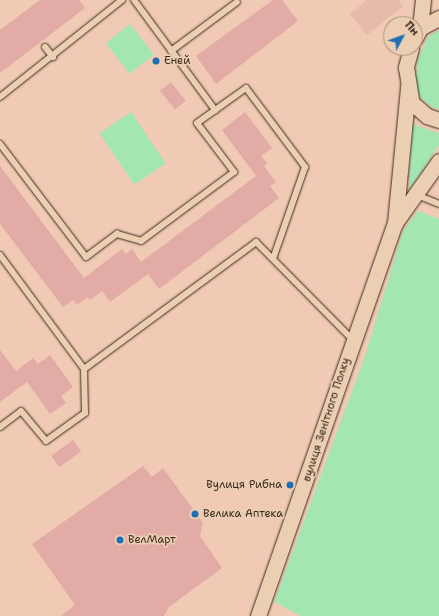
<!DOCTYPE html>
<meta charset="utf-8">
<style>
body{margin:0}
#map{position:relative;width:439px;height:616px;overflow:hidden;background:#f0cab4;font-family:"Shantell Sans",sans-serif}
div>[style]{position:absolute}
.built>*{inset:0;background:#e5bbaa}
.green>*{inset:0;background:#a3e6b1;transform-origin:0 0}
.building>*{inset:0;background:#e2aba6;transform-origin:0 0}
.roads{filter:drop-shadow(0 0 1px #3b2a1e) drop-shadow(0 0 1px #3b2a1e)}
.service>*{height:6px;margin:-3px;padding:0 3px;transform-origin:3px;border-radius:3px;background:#eccfb3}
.tertiary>*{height:15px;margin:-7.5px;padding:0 7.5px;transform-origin:7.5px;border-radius:7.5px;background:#eccfb3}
.dots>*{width:11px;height:11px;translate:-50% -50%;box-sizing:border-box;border:2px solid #eccfb3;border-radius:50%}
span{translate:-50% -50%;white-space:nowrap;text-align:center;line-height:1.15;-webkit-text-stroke:3.5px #eccfb3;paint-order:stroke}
.poi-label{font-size:11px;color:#3b2a1e}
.left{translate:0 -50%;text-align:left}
.right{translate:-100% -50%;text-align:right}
.street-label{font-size:11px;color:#3b2a1e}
.north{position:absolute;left:383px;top:16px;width:40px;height:40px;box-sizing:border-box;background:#eccfb3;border:1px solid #a58d77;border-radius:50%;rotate:49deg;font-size:11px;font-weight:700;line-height:16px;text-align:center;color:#3b2a1e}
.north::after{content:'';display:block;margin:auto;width:14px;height:18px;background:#1f6fb2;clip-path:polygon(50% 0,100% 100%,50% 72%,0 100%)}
</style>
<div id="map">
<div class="built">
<div style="clip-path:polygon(367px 0,398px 0,403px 6px,367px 35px,350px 14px)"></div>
</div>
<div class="green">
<div style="left:130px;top:24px;width:39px;height:31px;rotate:52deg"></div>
<div style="clip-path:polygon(439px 30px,439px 109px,432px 107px,420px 97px,415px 84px,418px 59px,428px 37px)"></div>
<div style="left:131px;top:112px;width:62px;height:38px;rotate:56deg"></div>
<div style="clip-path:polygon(412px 124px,439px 133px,439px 145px,409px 191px)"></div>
<div style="clip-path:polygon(418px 211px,439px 219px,439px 616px,301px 616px,274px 602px,365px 356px,403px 231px)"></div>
</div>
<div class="building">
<div style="clip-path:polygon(40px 0,79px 0,85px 8px,0 73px,0 30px)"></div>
<div style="clip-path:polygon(273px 0,282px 0,298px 21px,216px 84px,196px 56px)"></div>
<div style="left:171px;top:82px;width:24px;height:14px;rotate:52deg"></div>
<div style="clip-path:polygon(245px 112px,272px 148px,261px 156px,267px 163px,264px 166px,276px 182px,270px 186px,279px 198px,159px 289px,148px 274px,110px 302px,102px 291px,90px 300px,88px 297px,77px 305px,73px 300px,63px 307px,0 224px,0 166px,84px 278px,122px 249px,126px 254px,132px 249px,141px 262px,256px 176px,222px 130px)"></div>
<div style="clip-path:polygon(0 350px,16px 371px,33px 358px,38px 364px,50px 355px,73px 387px,61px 396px,66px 403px,50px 414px,27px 382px,0 402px)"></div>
<div style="left:73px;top:440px;width:14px;height:27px;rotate:54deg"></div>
<div style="clip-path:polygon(143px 466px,152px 477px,163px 468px,203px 523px,200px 536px,222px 568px,169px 607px,164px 616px,61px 616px,75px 605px,32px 544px)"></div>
</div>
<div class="roads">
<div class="service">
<div style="left:134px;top:0;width:137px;rotate:53.6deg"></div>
<div style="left:45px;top:47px;width:13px;rotate:51deg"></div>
<div style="left:171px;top:51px;width:82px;rotate:-36.6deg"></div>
<div style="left:0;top:97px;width:156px;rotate:-38.5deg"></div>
<div style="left:0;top:144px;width:142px;rotate:52.7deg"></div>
<div style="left:86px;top:257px;width:39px;rotate:-37deg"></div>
<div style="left:117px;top:234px;width:25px;rotate:16deg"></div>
<div style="left:141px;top:241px;width:116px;rotate:-36.6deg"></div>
<div style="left:234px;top:172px;width:61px;rotate:-127.1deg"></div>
<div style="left:197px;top:123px;width:60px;rotate:-35.5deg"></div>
<div style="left:246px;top:88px;width:99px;rotate:53.2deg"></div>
<div style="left:305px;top:167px;width:97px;rotate:109.2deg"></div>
<div style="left:417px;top:195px;width:24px;rotate:22deg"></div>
<div style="left:0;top:255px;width:142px;rotate:53.6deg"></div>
<div style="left:84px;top:369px;width:214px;rotate:-36.4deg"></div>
<div style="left:256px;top:242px;width:138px;rotate:45.3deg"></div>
<div style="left:0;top:427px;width:26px;rotate:-37deg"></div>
<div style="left:21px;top:411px;width:39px;rotate:50deg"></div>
<div style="left:46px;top:441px;width:48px;rotate:-35.7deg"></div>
<div style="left:85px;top:413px;width:44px;rotate:-91.3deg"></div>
</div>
<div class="tertiary">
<div style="left:420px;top:28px;width:28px;rotate:-84deg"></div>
<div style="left:415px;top:38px;width:11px;rotate:-63deg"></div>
<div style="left:420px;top:28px;width:21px;rotate:-28deg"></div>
<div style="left:411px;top:48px;width:20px;rotate:105deg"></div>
<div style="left:406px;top:67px;width:36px;rotate:81deg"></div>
<div style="left:412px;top:103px;width:20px;rotate:41deg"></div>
<div style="left:427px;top:116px;width:13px;rotate:18deg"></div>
<div style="left:395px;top:223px;width:76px;rotate:-54.6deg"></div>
<div style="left:258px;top:616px;width:416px;rotate:-70.8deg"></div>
<div style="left:395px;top:223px;width:137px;rotate:-84.5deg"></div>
</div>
</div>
<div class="dots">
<div style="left:156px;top:61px;background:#1f6fb2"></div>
<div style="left:290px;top:485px;background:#1f6fb2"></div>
<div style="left:195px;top:514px;background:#1f6fb2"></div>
<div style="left:120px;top:540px;background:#1f6fb2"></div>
</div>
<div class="poi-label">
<span class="left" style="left:164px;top:61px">Еней</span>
<span class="right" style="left:282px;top:485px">Вулиця Рибна</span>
<span class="left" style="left:203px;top:514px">Велика Аптека</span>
<span class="left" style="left:128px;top:540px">ВелМарт</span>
</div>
<div class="street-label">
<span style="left:327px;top:420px;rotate:-72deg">вулиця Зенітного Полку</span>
</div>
<div class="north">Пн</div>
</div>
